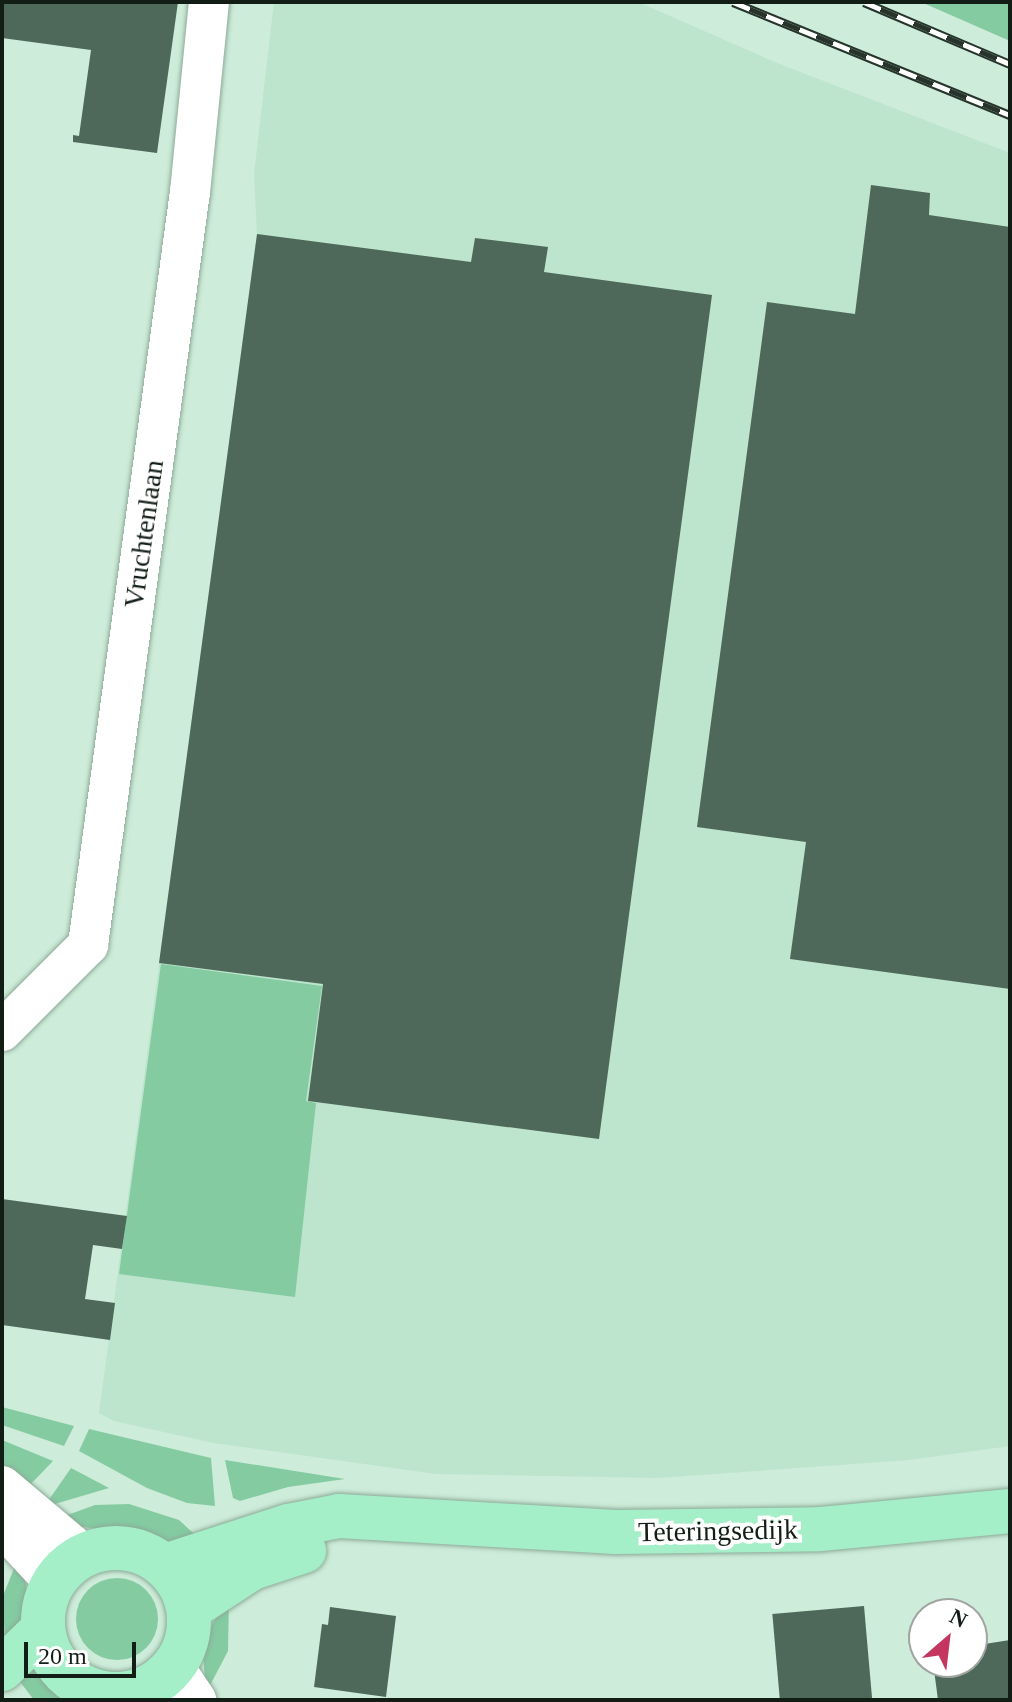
<!DOCTYPE html>
<style>
body{margin:0}
#map{position:relative;width:1012px;height:1702px;overflow:hidden;background:#cdecd9;font-family:"Times New Roman",serif}
div>[style]{position:absolute}
.built>*{inset:0;background:#bde4cc}
.green>*{inset:0;background:#84cba2}
.round{border-radius:50%}
.building>*{inset:0;background:#4e6959;transform-origin:0 0}
.roads{filter:drop-shadow(0 0 2px #8daa98) drop-shadow(0 0 2px #8daa98)}
.minor>*{height:40px;margin:-20px;padding:0 20px;transform-origin:20px;border-radius:20px;background:#fff}
.major>*{height:44px;margin:-22px;padding:0 22px;transform-origin:22px;border-radius:22px;background:#a4efc8}
.major>.ring{margin:-22px;padding:0;box-sizing:content-box;background:none;border:44px solid #a4efc8;border-radius:50%}
.rail>*{height:9px;margin-top:-4.5px;transform-origin:0;background:repeating-linear-gradient(90deg,#fff 0 18px,#27342c 0 36px);box-sizing:border-box;border-block:2px solid #27342c}
span{translate:-50% -50%;white-space:nowrap;text-align:center;line-height:1.15;-webkit-text-stroke:8px #fff;paint-order:stroke}
.street-label{font-size:28px;color:#121d16}
.frame{position:absolute;inset:0;border:4px solid #121d16;pointer-events:none}
.north{position:absolute;left:908px;top:1598px;width:80px;height:80px;box-sizing:border-box;background:#fff;border:2px solid #a0a5a2;border-radius:50%;rotate:28deg;font-size:22px;font-weight:700;line-height:32px;text-align:center;color:#121d16}
.north::after{content:'';display:block;margin:auto;width:28px;height:36px;background:#c4365f;clip-path:polygon(50% 0,100% 100%,50% 72%,0 100%)}
.scale{position:absolute;left:24px;top:1642px;width:112px;height:36px;box-sizing:border-box;border:4px solid #121d16;border-top:0;padding-left:10px;font-size:24px;line-height:28px;white-space:nowrap;color:#121d16;-webkit-text-stroke:6px #fff;paint-order:stroke}
</style>
<div id="map">
<div class="built">
<div style="clip-path:polygon(274px 2px,638px 2px,777px 63px,1010px 153px,1010px 1446px,909px 1460px,658px 1478px,436px 1474px,214px 1443px,114px 1421px,99px 1413px,257px 234px,254px 174px)"></div>
</div>
<div class="green">
<div style="clip-path:polygon(921px 2px,1010px 2px,1010px 41px)"></div>
<div style="clip-path:polygon(161px 964px,322px 986px,306px 1101px,316px 1103px,295px 1297px,119px 1274px)"></div>
<div style="clip-path:polygon(2px 1407px,74px 1426px,64px 1446px,2px 1425px)"></div>
<div style="clip-path:polygon(89px 1429px,211px 1458px,215px 1506px,187px 1503px,147px 1488px,79px 1451px)"></div>
<div style="clip-path:polygon(2px 1440px,53px 1461px,26px 1489px,2px 1469px)"></div>
<div style="clip-path:polygon(225px 1460px,345px 1479px,288px 1487px,240px 1501px,233px 1498px)"></div>
<div style="clip-path:polygon(71px 1468px,109px 1488px,48px 1506px,46px 1504px)"></div>
<div style="clip-path:polygon(129px 1504px,179px 1520px,205px 1544px,165px 1543px,144px 1534px,82px 1527px,62px 1517px,95px 1505px)"></div>
<div style="clip-path:polygon(17px 1561px,25px 1575px,28px 1608px,24px 1624px,5px 1650px,3px 1596px)"></div>
<div class="round" style="left:76px;top:1578px;width:82px;height:82px"></div>
<div style="clip-path:polygon(229px 1597px,228px 1651px,206px 1693px,202px 1641px)"></div>
<div style="clip-path:polygon(33px 1663px,48px 1684px,68px 1700px,34px 1700px,14px 1674px)"></div>
</div>
<div class="building">
<div style="clip-path:polygon(2px 2px,178px 2px,157px 153px,73px 142px,73px 135px,79px 136px,91px 50px,2px 38px)"></div>
<div style="clip-path:polygon(871px 185px,930px 193px,929px 215px,1010px 227px,1010px 989px,790px 959px,806px 842px,697px 827px,767px 302px,855px 314px)"></div>
<div style="clip-path:polygon(257px 234px,471px 262px,475px 238px,548px 247px,544px 272px,712px 295px,599px 1139px,308px 1101px,323px 984px,159px 963px)"></div>
<div style="clip-path:polygon(2px 1199px,127px 1216px,122px 1249px,93px 1245px,85px 1299px,115px 1303px,110px 1340px,2px 1325px)"></div>
<div style="left:864px;top:1606px;width:94px;height:92px;rotate:85deg"></div>
<div style="clip-path:polygon(330px 1607px,396px 1616px,386px 1697px,314px 1687px,322px 1624px,328px 1625px)"></div>
<div style="clip-path:polygon(1010px 1640px,1010px 1700px,938px 1700px,933px 1662px,972px 1662px,972px 1646px)"></div>
</div>
<div class="roads">
<div class="minor">
<div style="left:2px;top:1031px;width:122px;rotate:-45deg"></div>
<div style="left:88px;top:945px;width:760px;rotate:-82.29deg"></div>
<div style="left:190px;top:192px;width:191px;rotate:-84.3deg"></div>
<div style="left:2px;top:1486px;width:107px;rotate:40.1deg"></div>
<div style="left:2px;top:1526px;width:76px;rotate:47.1deg"></div>
<div style="left:174px;top:1667px;width:40px;rotate:56deg"></div>
<div style="left:141px;top:1691px;width:12px;rotate:48deg"></div>
</div>
<div class="major">
<div class="ring" style="left:43px;top:1548px;width:102px;height:102px"></div>
<div style="left:165px;top:1566px;width:129px;rotate:-18deg"></div>
<div style="left:288px;top:1526px;width:52px;rotate:-11.1deg"></div>
<div style="left:339px;top:1516px;width:277px;rotate:3.3deg"></div>
<div style="left:616px;top:1532px;width:204px;rotate:-0.8deg"></div>
<div style="left:820px;top:1529px;width:191px;rotate:-5.4deg"></div>
<div style="left:189px;top:1609px;width:75px;rotate:-33.1deg"></div>
<div style="left:252px;top:1568px;width:55px;rotate:-18.1deg"></div>
<div style="left:2px;top:1669px;width:57px;rotate:-44.3deg"></div>
</div>
</div>
<div class="rail">
<div style="left:733px;top:2px;width:299px;rotate:22.2deg"></div>
<div style="left:864px;top:2px;width:159px;rotate:23deg"></div>
</div>
<div class="street-label">
<span style="left:144px;top:534px;rotate:-82deg">Vruchtenlaan</span>
<span style="left:718px;top:1531px;rotate:-1deg">Teteringsedijk</span>
</div>
<div class="frame"></div>
<div class="north">N</div>
<div class="scale">20 m</div>
</div>
